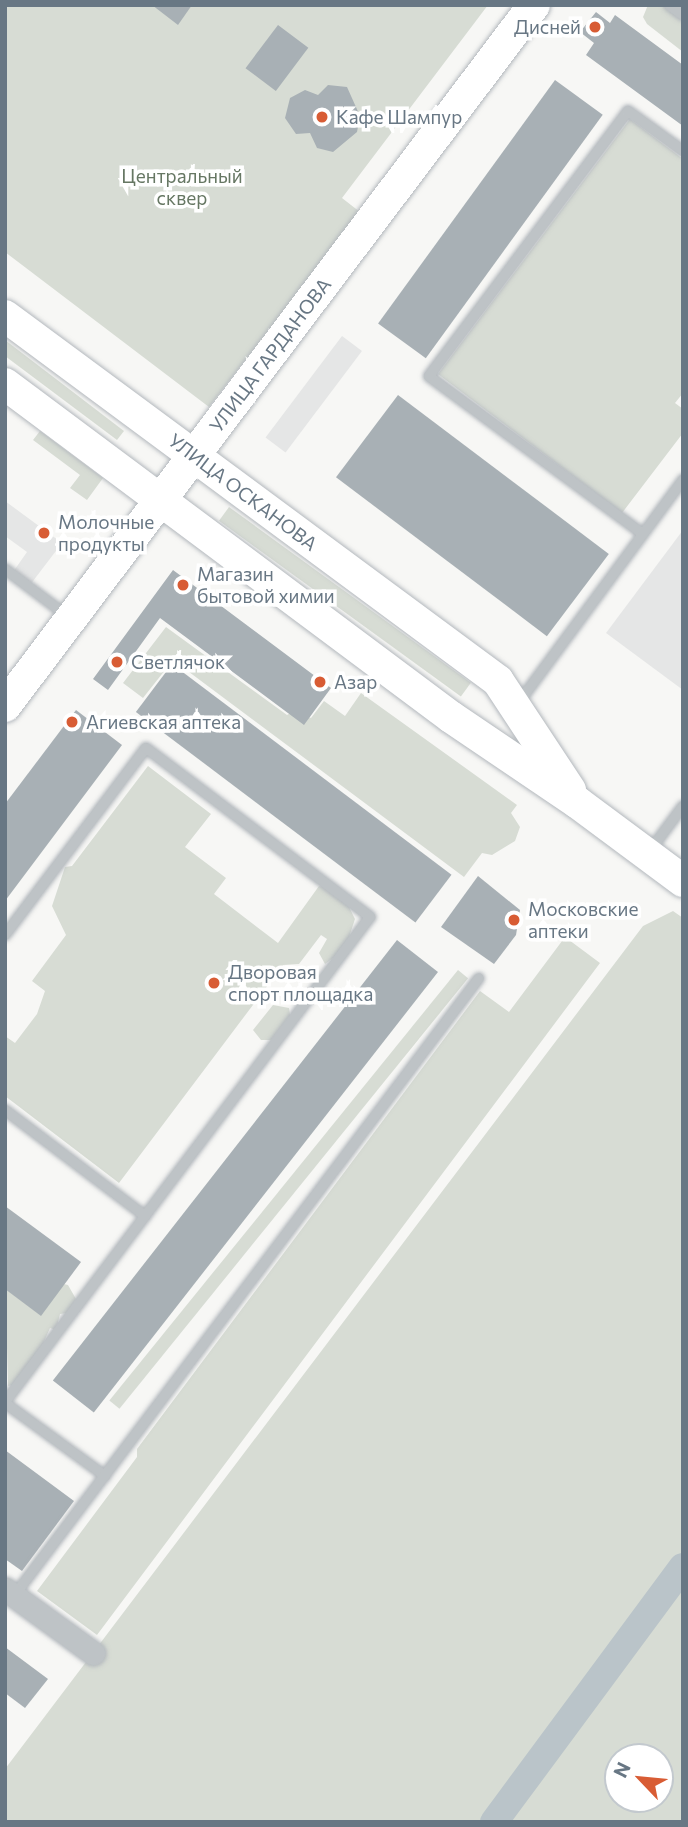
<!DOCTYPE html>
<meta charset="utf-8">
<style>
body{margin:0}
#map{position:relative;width:688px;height:1827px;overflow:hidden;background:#f7f7f5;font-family:Commissioner,sans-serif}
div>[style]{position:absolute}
.built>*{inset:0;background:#e5e6e6;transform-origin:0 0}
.green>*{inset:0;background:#d7dcd4;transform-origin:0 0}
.canal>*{height:28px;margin:-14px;padding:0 14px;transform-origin:14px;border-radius:14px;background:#bac4c9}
.building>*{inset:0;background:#a8b0b5;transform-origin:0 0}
.roads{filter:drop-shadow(0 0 2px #b3b8bd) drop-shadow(0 0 2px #b3b8bd)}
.lane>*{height:10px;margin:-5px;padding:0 5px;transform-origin:5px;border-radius:5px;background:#bec3c6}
.street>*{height:23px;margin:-11.5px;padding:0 11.5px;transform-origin:11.5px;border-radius:11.5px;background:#bec3c6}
.secondary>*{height:32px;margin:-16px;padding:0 16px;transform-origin:16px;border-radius:16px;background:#fff}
.dots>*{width:19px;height:19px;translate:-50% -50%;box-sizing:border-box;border:4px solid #fff;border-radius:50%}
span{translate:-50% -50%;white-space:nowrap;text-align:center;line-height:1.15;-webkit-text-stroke:7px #fff;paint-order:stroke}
.poi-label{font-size:19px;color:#687784}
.right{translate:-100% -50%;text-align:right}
.left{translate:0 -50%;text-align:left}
.park-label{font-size:19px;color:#667763}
.street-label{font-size:19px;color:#687784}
.frame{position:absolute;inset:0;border:7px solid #687784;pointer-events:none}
.north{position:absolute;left:604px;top:1743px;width:70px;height:70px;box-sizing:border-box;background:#fff;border:2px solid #c3c9ce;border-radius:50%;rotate:296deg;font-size:19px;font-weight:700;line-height:28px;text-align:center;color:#687784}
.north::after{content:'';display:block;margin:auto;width:24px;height:32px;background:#d85c34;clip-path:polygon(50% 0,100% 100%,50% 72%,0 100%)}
</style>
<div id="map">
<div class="built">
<div style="left:342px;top:336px;width:25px;height:127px;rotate:37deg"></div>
<div style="clip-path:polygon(5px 501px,62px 543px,30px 585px,13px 572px,27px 552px,5px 536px)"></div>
<div style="clip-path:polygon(683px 530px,683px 690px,606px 633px)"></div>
</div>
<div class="green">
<div style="clip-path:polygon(5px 5px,488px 5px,342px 198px,360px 212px,209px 407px,5px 252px)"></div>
<div style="clip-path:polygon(648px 5px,683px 5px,683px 52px,647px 24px,643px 17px)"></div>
<div style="clip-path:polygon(630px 119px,683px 159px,683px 393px,675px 403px,683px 409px,683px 433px,622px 513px,438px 374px)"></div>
<div style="clip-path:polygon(5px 340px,124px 431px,117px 440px,5px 356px)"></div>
<div style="clip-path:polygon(40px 431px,103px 478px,87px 500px,70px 488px,80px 475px,33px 440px)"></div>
<div style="left:229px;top:507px;width:299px;height:17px;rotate:36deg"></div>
<div style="clip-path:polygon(166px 627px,287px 715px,294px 711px,311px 718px,324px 701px,345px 716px,361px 693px,517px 805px,511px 813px,520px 827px,515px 841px,492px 855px,482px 853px,464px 877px,173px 660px,143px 698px,123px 683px)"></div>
<div style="clip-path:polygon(148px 766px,211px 814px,185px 847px,226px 878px,214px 894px,278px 943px,319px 886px,329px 888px,349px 907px,355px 919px,345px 949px,325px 964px,319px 953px,327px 939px,321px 935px,299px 964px,283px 965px,119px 1183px,5px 1096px,5px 1036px,15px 1043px,37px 1014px,45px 991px,32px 981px,66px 935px,52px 906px,65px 867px,72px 866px)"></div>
<div style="clip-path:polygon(evenodd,673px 911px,683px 918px,683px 1822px,5px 1822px,5px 1769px,643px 926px,673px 911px,618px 1757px,660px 1757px,660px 1799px,618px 1799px,618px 1757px)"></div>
<div style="clip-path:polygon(565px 937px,600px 963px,97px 1635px,37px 1591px,137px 1457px,137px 1449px,480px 991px,509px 1012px)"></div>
<div style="left:458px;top:970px;width:13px;height:554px;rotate:39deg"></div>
<div style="clip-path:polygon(273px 1005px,289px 1008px,290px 1015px,271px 1040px,261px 1040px,253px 1030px)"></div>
<div style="clip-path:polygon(5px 1271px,68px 1285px,76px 1299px,67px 1313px,60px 1314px,56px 1330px,50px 1328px,26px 1382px,8px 1386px)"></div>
</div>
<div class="canal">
<div style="left:494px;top:1822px;width:317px;rotate:-53.5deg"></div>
</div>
<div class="building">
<div style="clip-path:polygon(152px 5px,192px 5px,178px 25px)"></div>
<div style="clip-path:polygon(596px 12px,610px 23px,615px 15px,683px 65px,683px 126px,586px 55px,594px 43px,580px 32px)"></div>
<div style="left:278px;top:25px;width:38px;height:54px;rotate:37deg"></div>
<div style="left:555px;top:80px;width:59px;height:301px;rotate:36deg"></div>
<div style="clip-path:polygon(328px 85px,347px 87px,360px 116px,357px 132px,333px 152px,317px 148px,310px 133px,296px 134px,285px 118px,290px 98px,305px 90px,318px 95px)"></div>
<div style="left:398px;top:395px;width:264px;height:103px;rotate:37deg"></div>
<div style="clip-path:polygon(173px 570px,331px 688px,304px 725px,160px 618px,108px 690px,93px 679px)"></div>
<div style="left:172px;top:664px;width:350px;height:60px;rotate:37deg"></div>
<div style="clip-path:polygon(76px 710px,122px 745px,5px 901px,5px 804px)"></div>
<div style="clip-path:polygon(478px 876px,520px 910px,516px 935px,494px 964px,441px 927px)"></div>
<div style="left:397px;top:940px;width:52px;height:559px;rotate:38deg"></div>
<div style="clip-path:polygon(5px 1206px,81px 1262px,41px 1316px,5px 1289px)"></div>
<div style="clip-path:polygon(5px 1450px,74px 1501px,22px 1571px,5px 1559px)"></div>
<div style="clip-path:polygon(5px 1647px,48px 1679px,25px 1708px,5px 1693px)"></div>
</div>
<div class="roads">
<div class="lane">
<div style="left:669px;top:5px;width:17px;rotate:36deg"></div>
<div style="left:643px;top:534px;width:266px;rotate:-143.6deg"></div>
<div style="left:429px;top:376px;width:331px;rotate:-53.1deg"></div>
<div style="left:628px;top:111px;width:68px;rotate:36deg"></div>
<div style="left:5px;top:569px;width:81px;rotate:37deg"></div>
<div style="left:517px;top:705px;width:280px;rotate:-53.6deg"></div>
<div style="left:649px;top:852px;width:57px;rotate:-53.5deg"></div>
<div style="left:5px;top:935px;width:234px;rotate:-53deg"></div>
<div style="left:146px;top:748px;width:281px;rotate:37deg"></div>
<div style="left:370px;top:917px;width:607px;rotate:126.96deg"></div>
<div style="left:5px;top:1110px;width:176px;rotate:37.1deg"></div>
<div style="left:5px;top:1403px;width:124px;rotate:36.1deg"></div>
<div style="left:14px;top:1596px;width:773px;rotate:-53.04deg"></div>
</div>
<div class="street">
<div style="left:5px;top:1589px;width:109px;rotate:36deg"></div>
</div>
<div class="secondary">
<div style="left:5px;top:316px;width:613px;rotate:36.51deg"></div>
<div style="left:498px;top:681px;width:131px;rotate:56.6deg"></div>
<div style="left:5px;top:384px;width:557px;rotate:36.75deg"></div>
<div style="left:451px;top:717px;width:153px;rotate:34.1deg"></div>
<div style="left:578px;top:803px;width:131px;rotate:36.6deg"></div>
<div style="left:5px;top:706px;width:878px;rotate:-52.96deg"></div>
</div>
</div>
<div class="dots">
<div style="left:595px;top:27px;background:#d85c34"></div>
<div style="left:322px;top:117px;background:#d85c34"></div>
<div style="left:44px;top:533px;background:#d85c34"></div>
<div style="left:183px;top:585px;background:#d85c34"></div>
<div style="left:117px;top:662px;background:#d85c34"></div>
<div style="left:320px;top:682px;background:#d85c34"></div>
<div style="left:72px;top:722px;background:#d85c34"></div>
<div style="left:514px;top:920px;background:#d85c34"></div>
<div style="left:214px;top:983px;background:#d85c34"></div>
</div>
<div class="poi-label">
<span class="right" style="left:581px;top:27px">Дисней</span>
<span class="left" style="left:336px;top:117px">Кафе Шампур</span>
<span class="left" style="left:58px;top:533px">Молочные<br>продукты</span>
<span class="left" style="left:197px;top:585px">Магазин<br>бытовой химии</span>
<span class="left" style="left:131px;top:662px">Светлячок</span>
<span class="left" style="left:334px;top:682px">Азар</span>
<span class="left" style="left:86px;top:722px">Агиевская аптека</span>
<span class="left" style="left:528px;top:920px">Московские<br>аптеки</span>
<span class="left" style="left:228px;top:983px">Дворовая<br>спорт площадка</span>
</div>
<div class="park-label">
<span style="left:182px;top:187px">Центральный<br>сквер</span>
</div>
<div class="street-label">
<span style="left:270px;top:355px;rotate:-53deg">УЛИЦА ГАРДАНОВА</span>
<span style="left:243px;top:492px;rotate:37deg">УЛИЦА ОСКАНОВА</span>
</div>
<div class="frame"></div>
<div class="north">N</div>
</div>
